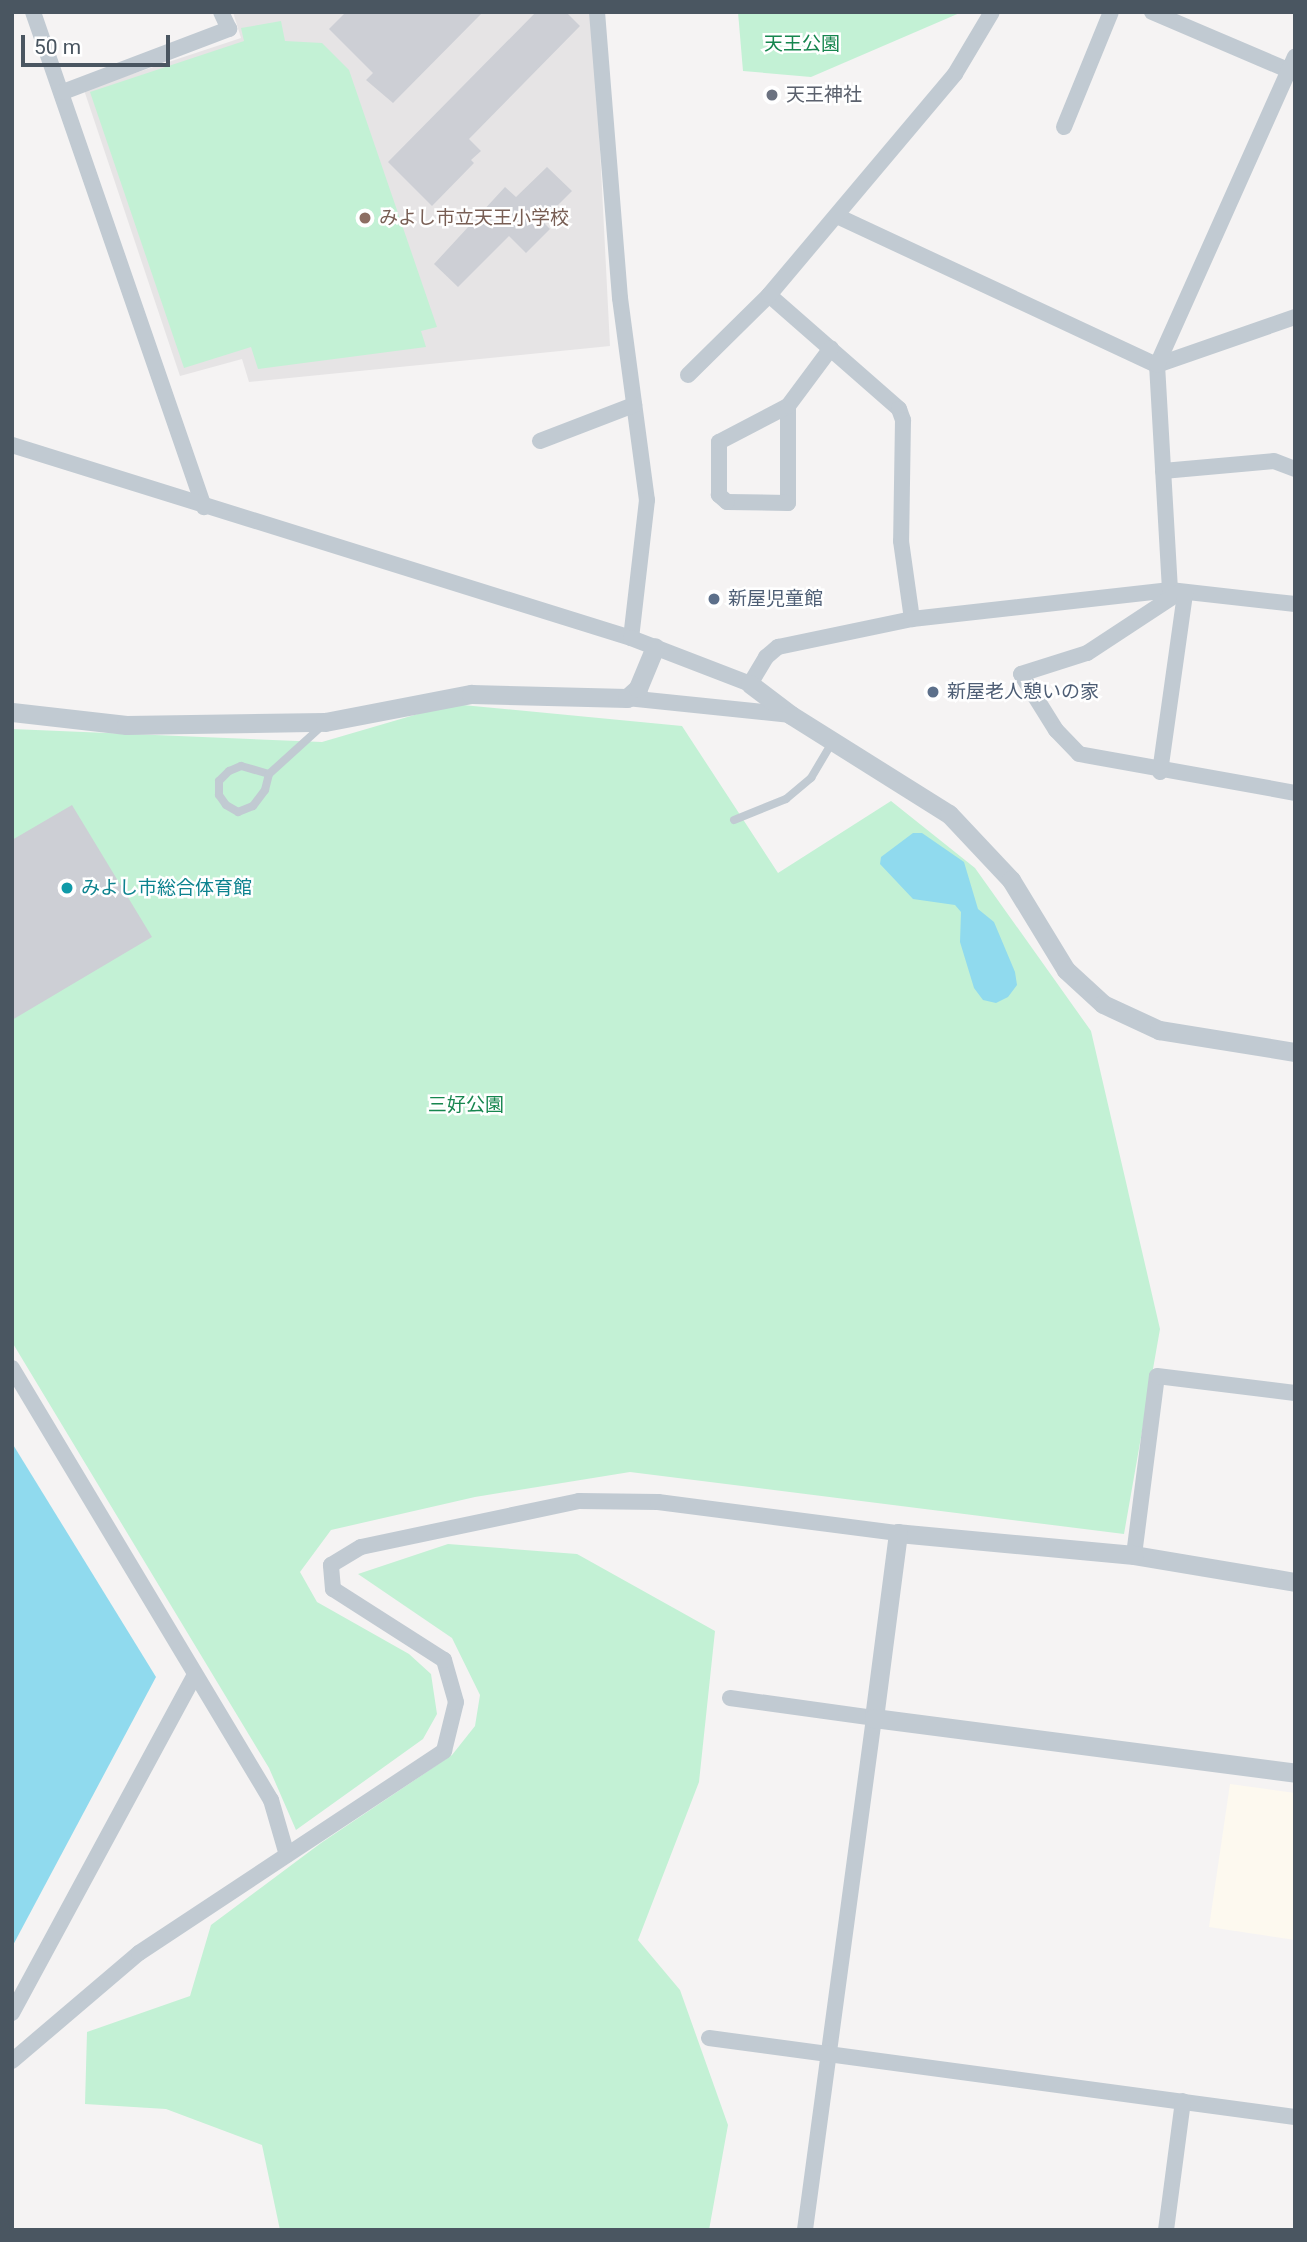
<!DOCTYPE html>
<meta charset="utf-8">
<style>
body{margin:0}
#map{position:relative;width:1307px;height:2242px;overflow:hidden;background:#f5f3f3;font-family:Roboto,"Noto Sans JP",sans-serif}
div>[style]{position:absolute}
.commercial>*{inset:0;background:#fdf9ef}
.education>*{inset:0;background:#e6e4e5}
.green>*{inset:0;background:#c3f1d5}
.water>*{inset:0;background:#90daee}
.building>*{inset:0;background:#cdcfd5}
.service>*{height:8px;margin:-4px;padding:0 4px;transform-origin:4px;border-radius:4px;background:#c1cad2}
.minor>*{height:16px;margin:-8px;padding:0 8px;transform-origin:8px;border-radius:8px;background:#c1cad2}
.tertiary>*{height:19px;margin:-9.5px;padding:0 9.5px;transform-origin:9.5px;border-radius:9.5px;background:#c1cad2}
.dots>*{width:19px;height:19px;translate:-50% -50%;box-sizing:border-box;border:4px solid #fff;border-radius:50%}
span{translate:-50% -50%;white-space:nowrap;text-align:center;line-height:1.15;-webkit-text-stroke:5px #fff;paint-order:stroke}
.park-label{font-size:19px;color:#17864f}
.worship-label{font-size:19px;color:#5b616d}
.left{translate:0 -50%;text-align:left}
.education-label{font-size:19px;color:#785e54}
.service-label{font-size:19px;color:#4e5e75}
.culture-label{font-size:19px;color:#0d838f}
.frame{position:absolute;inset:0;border:14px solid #4a5661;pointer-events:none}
.scale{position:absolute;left:21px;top:35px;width:149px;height:32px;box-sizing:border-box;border:4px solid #4a5661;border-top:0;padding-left:9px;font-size:21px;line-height:24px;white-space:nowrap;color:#4a5661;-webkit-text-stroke:5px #fff;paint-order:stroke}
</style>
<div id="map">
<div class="commercial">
<div style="clip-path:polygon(1230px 1784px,1295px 1793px,1295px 1940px,1209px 1927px)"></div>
</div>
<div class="education">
<div style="clip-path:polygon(233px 12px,593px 12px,610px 346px,249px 382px,242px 359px,180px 376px,84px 90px,241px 38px)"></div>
</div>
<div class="green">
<div style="clip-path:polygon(738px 12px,962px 12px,811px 77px,743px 71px)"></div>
<div style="clip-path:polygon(281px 21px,285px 41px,322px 43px,349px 70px,437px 327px,421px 331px,426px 347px,258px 369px,251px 347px,184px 368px,90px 92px,244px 41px,241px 28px)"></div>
<div style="clip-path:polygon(452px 704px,682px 726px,778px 873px,891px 801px,975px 868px,1091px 1031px,1160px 1329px,1124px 1534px,630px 1472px,475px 1497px,331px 1530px,300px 1572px,317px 1602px,409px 1654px,431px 1674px,437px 1714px,423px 1739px,296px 1830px,269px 1768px,12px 1342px,12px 729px,322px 742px)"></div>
<div style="clip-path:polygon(448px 1544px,577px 1554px,715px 1631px,699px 1782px,638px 1940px,680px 1990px,728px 2125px,709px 2230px,280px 2230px,262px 2145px,166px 2109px,85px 2104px,87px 2032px,190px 1996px,211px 1925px,321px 1843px,452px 1755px,475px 1726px,480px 1695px,452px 1638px,358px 1574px)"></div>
</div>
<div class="water">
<div style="clip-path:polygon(913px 833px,922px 833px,964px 862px,978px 909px,994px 922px,1015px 972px,1017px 985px,1008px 997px,996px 1003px,983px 1000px,974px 988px,960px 942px,961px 912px,955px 905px,913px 899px,880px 864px,881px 857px)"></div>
<div style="clip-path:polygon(12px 1443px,156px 1677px,12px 1947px)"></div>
</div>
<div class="building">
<div style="clip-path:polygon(346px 12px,483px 12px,393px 103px,366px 80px,373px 73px,329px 29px)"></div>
<div style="clip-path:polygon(536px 12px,566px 12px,580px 26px,469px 139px,481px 151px,471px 160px,474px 163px,432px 206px,388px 162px)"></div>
<div style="clip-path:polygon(547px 167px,572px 191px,542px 221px,550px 229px,526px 253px,509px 236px,458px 287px,434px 264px,505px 187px,516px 197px)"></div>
<div style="clip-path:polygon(72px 805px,152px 937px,12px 1020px,12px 840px)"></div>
</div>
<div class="service">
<div style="left:269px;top:774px;width:29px;rotate:-164deg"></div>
<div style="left:241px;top:766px;width:13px;rotate:157deg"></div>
<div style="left:229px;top:771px;width:14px;rotate:135deg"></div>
<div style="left:219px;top:781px;width:14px;rotate:90deg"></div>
<div style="left:219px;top:795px;width:12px;rotate:55deg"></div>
<div style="left:226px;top:805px;width:14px;rotate:30deg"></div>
<div style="left:238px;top:812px;width:16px;rotate:-22deg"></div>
<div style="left:253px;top:806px;width:20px;rotate:-53deg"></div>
<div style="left:265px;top:790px;width:16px;rotate:-76deg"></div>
<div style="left:269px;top:774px;width:72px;rotate:-42.2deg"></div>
<div style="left:734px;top:820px;width:56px;rotate:-22deg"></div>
<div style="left:786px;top:799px;width:33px;rotate:-40deg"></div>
<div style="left:811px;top:778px;width:43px;rotate:-59.3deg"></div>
</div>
<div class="minor">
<div style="left:33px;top:12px;width:524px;rotate:70.94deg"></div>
<div style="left:597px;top:12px;width:287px;rotate:85.4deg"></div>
<div style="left:620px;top:298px;width:204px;rotate:82.4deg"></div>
<div style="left:647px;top:500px;width:139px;rotate:96.6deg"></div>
<div style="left:1152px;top:12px;width:155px;rotate:23.1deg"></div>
<div style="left:63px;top:92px;width:178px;rotate:-20.8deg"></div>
<div style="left:229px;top:29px;width:19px;rotate:-115deg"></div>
<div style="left:1064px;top:127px;width:124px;rotate:-67.8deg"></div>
<div style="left:837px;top:216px;width:353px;rotate:25deg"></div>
<div style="left:1157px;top:365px;width:146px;rotate:-19.2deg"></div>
<div style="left:769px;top:295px;width:173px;rotate:41.2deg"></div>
<div style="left:899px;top:409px;width:12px;rotate:70deg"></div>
<div style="left:903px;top:420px;width:121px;rotate:90.9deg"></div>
<div style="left:901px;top:541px;width:79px;rotate:82deg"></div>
<div style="left:688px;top:375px;width:114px;rotate:-44.6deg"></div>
<div style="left:769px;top:295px;width:289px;rotate:-49.9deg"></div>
<div style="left:955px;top:74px;width:72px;rotate:-59.2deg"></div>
<div style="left:788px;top:406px;width:97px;rotate:90deg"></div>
<div style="left:788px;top:503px;width:61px;rotate:-179.1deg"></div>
<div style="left:727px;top:502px;width:11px;rotate:-139deg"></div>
<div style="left:719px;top:495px;width:53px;rotate:-90deg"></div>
<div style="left:719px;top:442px;width:78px;rotate:-27.6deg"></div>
<div style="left:788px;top:406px;width:72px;rotate:-53.4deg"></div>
<div style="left:540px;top:441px;width:101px;rotate:-21deg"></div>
<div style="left:12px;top:445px;width:648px;rotate:17.32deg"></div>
<div style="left:631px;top:638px;width:128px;rotate:21.1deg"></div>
<div style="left:750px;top:684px;width:31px;rotate:-59deg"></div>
<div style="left:766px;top:657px;width:16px;rotate:-40deg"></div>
<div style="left:778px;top:647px;width:137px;rotate:-11.8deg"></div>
<div style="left:912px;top:619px;width:260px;rotate:-6.4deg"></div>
<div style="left:1170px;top:590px;width:126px;rotate:6.4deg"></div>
<div style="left:1163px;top:471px;width:111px;rotate:-5.1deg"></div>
<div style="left:1274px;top:461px;width:22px;rotate:21deg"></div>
<div style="left:1170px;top:590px;width:225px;rotate:-93.3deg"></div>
<div style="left:1157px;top:365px;width:338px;rotate:-65.9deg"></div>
<div style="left:1180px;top:592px;width:111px;rotate:146.7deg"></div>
<div style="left:1087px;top:653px;width:69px;rotate:162.3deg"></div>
<div style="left:1021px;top:674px;width:66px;rotate:58deg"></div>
<div style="left:1056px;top:730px;width:33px;rotate:46deg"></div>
<div style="left:1079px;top:754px;width:219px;rotate:10.2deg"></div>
<div style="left:627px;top:698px;width:165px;rotate:5.9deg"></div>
<div style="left:1160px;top:772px;width:181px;rotate:-82deg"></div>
<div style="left:12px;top:1368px;width:504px;rotate:59.06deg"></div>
<div style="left:271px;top:1800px;width:57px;rotate:73.8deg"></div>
<div style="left:1134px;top:1555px;width:180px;rotate:-82.7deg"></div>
<div style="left:1157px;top:1376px;width:139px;rotate:7deg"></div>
<div style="left:730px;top:1698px;width:145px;rotate:7.9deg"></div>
<div style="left:874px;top:1718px;width:517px;rotate:97.68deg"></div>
<div style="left:12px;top:2013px;width:384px;rotate:-61.6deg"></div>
<div style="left:709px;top:2038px;width:591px;rotate:7.68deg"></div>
<div style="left:12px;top:2061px;width:167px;rotate:-40.4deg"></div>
<div style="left:139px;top:1953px;width:366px;rotate:-33.5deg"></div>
<div style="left:444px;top:1751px;width:50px;rotate:-76.2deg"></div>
<div style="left:456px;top:1702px;width:44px;rotate:-105.9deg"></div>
<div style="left:444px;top:1660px;width:132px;rotate:-147.4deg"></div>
<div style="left:333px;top:1589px;width:24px;rotate:-95deg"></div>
<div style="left:331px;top:1565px;width:35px;rotate:-31deg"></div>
<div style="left:361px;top:1547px;width:223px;rotate:-11.9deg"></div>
<div style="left:579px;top:1501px;width:79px;rotate:0.7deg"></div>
<div style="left:658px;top:1502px;width:242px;rotate:7.4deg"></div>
<div style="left:1166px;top:2230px;width:130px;rotate:-82.5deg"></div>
</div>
<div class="tertiary">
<div style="left:750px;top:684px;width:51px;rotate:37.1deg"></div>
<div style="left:791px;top:715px;width:186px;rotate:32.1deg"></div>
<div style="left:949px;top:814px;width:91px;rotate:46.8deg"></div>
<div style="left:1011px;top:880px;width:105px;rotate:58.6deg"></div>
<div style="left:1066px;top:970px;width:50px;rotate:42.6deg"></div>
<div style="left:1103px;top:1004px;width:62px;rotate:24.9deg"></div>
<div style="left:1159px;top:1030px;width:138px;rotate:9.2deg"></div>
<div style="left:12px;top:712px;width:115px;rotate:6.5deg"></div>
<div style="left:126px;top:725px;width:199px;rotate:-0.9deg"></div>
<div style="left:325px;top:722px;width:149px;rotate:-10.9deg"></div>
<div style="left:471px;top:694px;width:156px;rotate:1.5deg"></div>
<div style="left:627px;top:698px;width:15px;rotate:-42deg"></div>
<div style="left:638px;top:688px;width:44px;rotate:-67.5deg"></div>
<div style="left:1295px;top:1582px;width:163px;rotate:-170.5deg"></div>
<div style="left:1134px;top:1555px;width:237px;rotate:-174.7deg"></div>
<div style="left:898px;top:1533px;width:187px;rotate:97.4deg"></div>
<div style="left:874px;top:1718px;width:425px;rotate:7.4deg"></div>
</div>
<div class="dots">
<div style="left:772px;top:95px;background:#6b7280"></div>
<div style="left:365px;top:218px;background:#8d6e63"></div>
<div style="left:714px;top:599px;background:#5c6f8a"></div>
<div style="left:933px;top:692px;background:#5c6f8a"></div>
<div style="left:67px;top:888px;background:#0f9aa8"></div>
</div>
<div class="park-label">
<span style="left:802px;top:44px">天王公園</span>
<span style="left:466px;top:1105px">三好公園</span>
</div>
<div class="worship-label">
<span class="left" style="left:786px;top:95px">天王神社</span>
</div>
<div class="education-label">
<span class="left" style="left:379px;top:218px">みよし市立天王小学校</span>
</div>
<div class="service-label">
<span class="left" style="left:728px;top:599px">新屋児童館</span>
<span class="left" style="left:947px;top:692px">新屋老人憩いの家</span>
</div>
<div class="culture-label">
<span class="left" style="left:81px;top:888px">みよし市総合体育館</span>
</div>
<div class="frame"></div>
<div class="scale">50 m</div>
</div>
